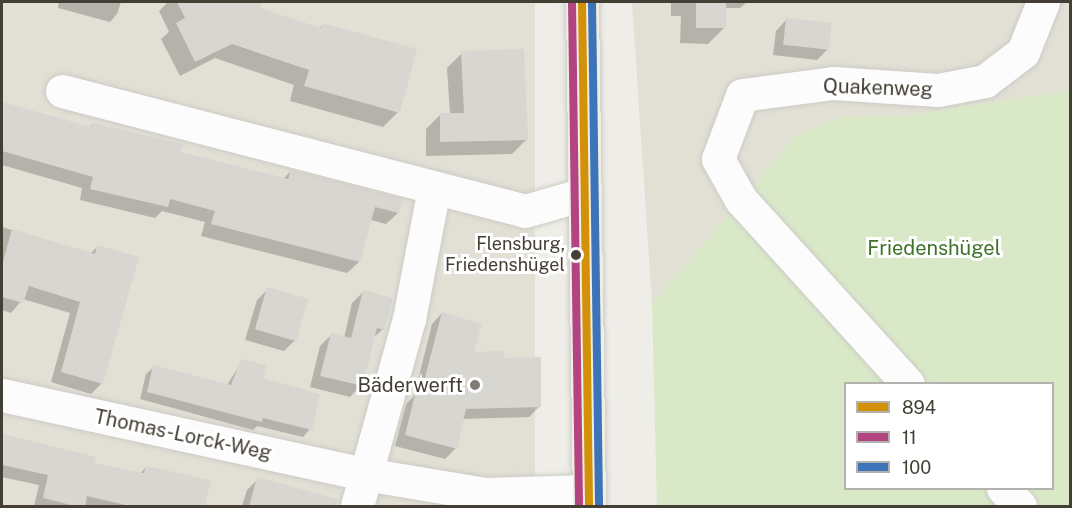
<!DOCTYPE html>
<meta charset="utf-8">
<style>
body{margin:0}
#map{position:relative;width:1072px;height:508px;overflow:hidden;background:#eeede8;font-family:"Public Sans",sans-serif}
div>[style]{position:absolute}
.residential>*{inset:0;background:#e2dfd5;transform-origin:0 0}
.green>*{inset:0;background:#d9e9c8}
.shadow>*{inset:0;background:#0003}
.building>*{inset:0;background:#d8d6d0;transform-origin:0 0}
.roads{filter:drop-shadow(0 0 2px #cccbc5) drop-shadow(0 0 2px #cccbc5)}
.minor>*{height:33px;margin:-16.5px;padding:0 16.5px;transform-origin:16.5px;border-radius:16.5px;background:#fcfcfc}
.major>*{height:33px;margin:-16.5px;padding:0 16.5px;transform-origin:16.5px;border-radius:16.5px;background:#f0ede2}
.bus-1>*{height:8px;margin:-4px;padding:0 4px;transform-origin:4px;border-radius:4px;background:#d3910a}
.bus-2>*{height:8px;margin:-4px;padding:0 4px;transform-origin:4px;border-radius:4px;background:#b24481}
.bus-3>*{height:8px;margin:-4px;padding:0 4px;transform-origin:4px;border-radius:4px;background:#3c73b9}
.dots>*{width:16px;height:16px;translate:-50% -50%;box-sizing:border-box;border:3px solid #fff;border-radius:50%}
span{translate:-50% -50%;white-space:nowrap;text-align:center;line-height:1.15;-webkit-text-stroke:6px #fff;paint-order:stroke}
.bus-label{font-size:18px;color:#443f34}
.right{translate:-100% -50%;text-align:right}
.street-label{font-size:20px;color:#443f34}
.park-label{font-size:20px;color:#3f732a}
.poi-label{font-size:20px;color:#443f34}
.frame{position:absolute;inset:0;border:3px solid #443f34;pointer-events:none}
.legend{position:absolute;left:844px;top:382px;width:210px;height:108px;box-sizing:border-box;background:#fff;border:2px solid #b4b2ae;margin:0;padding:8px 10px;list-style:none;font-size:18px;color:#443f34}
.legend li{display:flex;align-items:center;gap:12px;height:30px}
.legend b{width:30px;border:2px solid #b4b2ae}
</style>
<div id="map">
<div class="residential">
<div style="left:2px;top:2px;width:533px;height:504px"></div>
<div style="clip-path:polygon(632px 2px,1070px 2px,1070px 90px,902px 116px,841px 117px,795px 136px,652px 304px)"></div>
</div>
<div class="green">
<div style="clip-path:polygon(evenodd,1070px 90px,1070px 506px,657px 506px,652px 304px,795px 136px,841px 117px,902px 116px,1070px 90px,846px 384px,1052px 384px,1052px 488px,846px 488px,846px 384px)"></div>
</div>
<div class="shadow">
<div style="clip-path:polygon(59px 2px,121px 2px,117px 14px,110px 22px,58px 8px)"></div>
<div style="clip-path:polygon(168px 2px,235px 2px,318px 29px,323px 25px,398px 112px,383px 127px,290px 101px,294px 85px,215px 58px,180px 76px,161px 39px,169px 32px,159px 11px)"></div>
<div style="clip-path:polygon(671px 2px,747px 2px,740px 8px,724px 8px,724px 28px,708px 44px,680px 43px,681px 16px,671px 16px)"></div>
<div style="clip-path:polygon(787px 19px,828px 49px,817px 60px,773px 55px,776px 31px)"></div>
<div style="clip-path:polygon(462px 53px,527px 139px,512px 154px,426px 156px,426px 129px,441px 114px,450px 114px,447px 68px)"></div>
<div style="clip-path:polygon(2px 104px,89px 128px,92px 124px,179px 153px,283px 179px,291px 171px,398px 213px,386px 224px,371px 220px,359px 262px,347px 273px,201px 236px,205px 222px,162px 211px,155px 218px,80px 200px,82px 188px,2px 165px)"></div>
<div style="clip-path:polygon(2px 227px,90px 254px,97px 247px,102px 383px,91px 394px,51px 382px,70px 313px,23px 299px,11px 313px,2px 310px)"></div>
<div style="clip-path:polygon(268px 289px,295px 340px,284px 351px,245px 340px,257px 300px)"></div>
<div style="clip-path:polygon(363px 292px,383px 329px,372px 339px,361px 385px,350px 397px,310px 387px,320px 346px,331px 335px,344px 338px,352px 303px)"></div>
<div style="clip-path:polygon(442px 313px,472px 353px,540px 406px,529px 417px,462px 419px,456px 448px,445px 459px,395px 446px,406px 404px,414px 396px,432px 324px)"></div>
<div style="clip-path:polygon(242px 361px,310px 429px,303px 437px,257px 426px,253px 430px,140px 399px,146px 374px,154px 367px,227px 385px)"></div>
<div style="clip-path:polygon(2px 436px,94px 458px,93px 464px,140px 474px,146px 467px,203px 506px,34px 506px,39px 485px,2px 477px)"></div>
<div style="clip-path:polygon(258px 479px,321px 506px,242px 506px,247px 490px)"></div>
</div>
<div class="building">
<div style="clip-path:polygon(177px 2px,263px 2px,260px 8px,321px 28px,322px 23px,417px 49px,400px 113px,304px 86px,309px 70px,232px 44px,195px 62px,176px 23px,185px 18px)"></div>
<div style="left:696px;top:2px;width:30px;height:26px"></div>
<div style="left:786px;top:18px;width:46px;height:27px;rotate:6deg"></div>
<div style="clip-path:polygon(524px 49px,528px 140px,440px 142px,440px 113px,464px 113px,461px 51px)"></div>
<div style="clip-path:polygon(2px 102px,91px 127px,92px 123px,183px 144px,181px 152px,288px 179px,291px 170px,403px 199px,399px 213px,375px 207px,360px 262px,211px 224px,215px 211px,170px 199px,168px 207px,90px 189px,93px 177px,2px 151px)"></div>
<div style="clip-path:polygon(12px 229px,95px 254px,97px 245px,139px 257px,103px 384px,61px 372px,80px 302px,29px 286px,23px 303px,2px 297px,2px 265px)"></div>
<div style="left:267px;top:287px;width:43px;height:44px;rotate:16deg"></div>
<div style="clip-path:polygon(363px 290px,393px 298px,384px 330px,377px 328px,363px 386px,320px 376px,331px 333px,351px 338px)"></div>
<div style="clip-path:polygon(442px 312px,482px 324px,474px 352px,504px 351px,504px 358px,541px 357px,541px 407px,466px 409px,457px 449px,405px 435px,416px 391px,421px 393px)"></div>
<div style="clip-path:polygon(241px 359px,266px 365px,263px 378px,320px 394px,312px 430px,263px 418px,262px 422px,147px 392px,153px 365px,231px 385px)"></div>
<div style="clip-path:polygon(2px 434px,96px 457px,94px 463px,144px 473px,146px 466px,211px 480px,205px 507px,134px 507px,87px 496px,85px 507px,79px 507px,43px 498px,48px 475px,2px 465px)"></div>
<div style="clip-path:polygon(257px 477px,337px 499px,336px 507px,249px 507px)"></div>
</div>
<div class="roads">
<div class="minor">
<div style="left:62px;top:91px;width:478px;rotate:14.5deg"></div>
<div style="left:525px;top:211px;width:61px;rotate:-16.1deg"></div>
<div style="left:908px;top:384px;width:248px;rotate:-132.2deg"></div>
<div style="left:741px;top:200px;width:47px;rotate:-119.3deg"></div>
<div style="left:718px;top:159px;width:68px;rotate:-69.4deg"></div>
<div style="left:742px;top:95px;width:92px;rotate:-7.5deg"></div>
<div style="left:833px;top:83px;width:105px;rotate:3.8deg"></div>
<div style="left:938px;top:90px;width:48px;rotate:-10.8deg"></div>
<div style="left:985px;top:81px;width:48px;rotate:-37.3deg"></div>
<div style="left:1023px;top:52px;width:54px;rotate:-68.2deg"></div>
<div style="left:2px;top:395px;width:371px;rotate:12.3deg"></div>
<div style="left:365px;top:474px;width:122px;rotate:9.5deg"></div>
<div style="left:485px;top:494px;width:104px;rotate:-1.7deg"></div>
<div style="left:1003px;top:488px;width:25px;rotate:47deg"></div>
<div style="left:357px;top:506px;width:194px;rotate:-74.5deg"></div>
<div style="left:409px;top:319px;width:133px;rotate:-79.2deg"></div>
</div>
<div class="major">
<div style="left:582px;top:2px;width:504px;rotate:89.2deg"></div>
</div>
</div>
<div class="bus-1">
<div style="left:582px;top:2px;width:504px;rotate:89.2deg"></div>
</div>
<div class="bus-2">
<div style="left:572px;top:2px;width:504px;rotate:89.2deg"></div>
</div>
<div class="bus-3">
<div style="left:592px;top:2px;width:504px;rotate:89.2deg"></div>
</div>
<div class="dots">
<div style="left:576px;top:255px;background:#443f34"></div>
<div style="left:475px;top:385px;background:#807c73"></div>
</div>
<div class="bus-label">
<span class="right" style="left:565px;top:255px">Flensburg,<br>Friedenshügel</span>
</div>
<div class="street-label">
<span style="left:878px;top:88px;rotate:2deg">Quakenweg</span>
<span style="left:183px;top:435px;rotate:12deg">Thomas-Lorck-Weg</span>
</div>
<div class="park-label">
<span style="left:934px;top:248px">Friedenshügel</span>
</div>
<div class="poi-label">
<span class="right" style="left:463px;top:385px">Bäderwerft</span>
</div>
<div class="frame"></div>
<ul class="legend">
<li><b style="height:8px;background:#d3910a"></b>894</li>
<li><b style="height:8px;background:#b24481"></b>11</li>
<li><b style="height:8px;background:#3c73b9"></b>100</li>
</ul>
</div>
